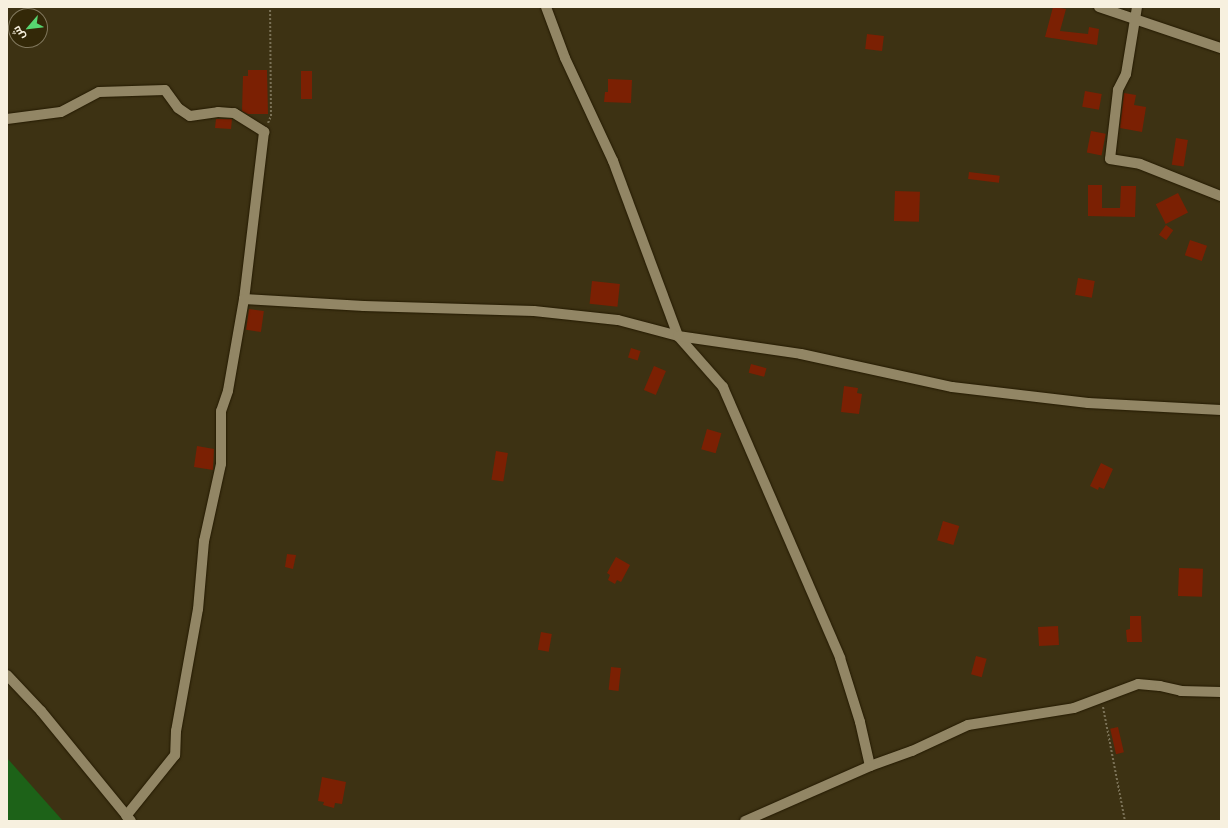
<!DOCTYPE html>
<meta charset="utf-8">
<style>
body{margin:0}
#map{position:relative;width:1228px;height:828px;overflow:hidden;background:#3d3213;font-family:"IBM Plex Serif",Cairo,serif}
div>[style]{position:absolute}
.green>*{inset:0;background:#1d6218}
.building>*{inset:0;background:#7b2003;transform-origin:0 0}
.path>*{height:2px;margin-top:-1px;transform-origin:0;background:repeating-linear-gradient(90deg,#7a7156 0 2px,transparent 0 4px)}
.roads{filter:drop-shadow(0 0 1px #241a00) drop-shadow(0 0 1px #241a00)}
.street>*{height:10px;margin:-5px;padding:0 5px;transform-origin:5px;border-radius:5px;background:#928665}
span{translate:-50% -50%;white-space:nowrap;text-align:center;line-height:1.15;-webkit-text-stroke:3.5px #332808;paint-order:stroke}
.frame{position:absolute;inset:0;border:8px solid #f7f0df;pointer-events:none}
.north{position:absolute;left:8px;top:8px;width:40px;height:40px;box-sizing:border-box;background:#332808;border:1px solid #81785e;border-radius:50%;rotate:242deg;font-size:11px;font-weight:700;line-height:16px;text-align:center;color:#f7f0df}
.north::after{content:'';display:block;margin:auto;width:14px;height:18px;background:#57d570;clip-path:polygon(50% 0,100% 100%,50% 72%,0 100%)}
</style>
<div id="map">
<div class="green">
<div style="clip-path:polygon(7px 758px,63px 821px,7px 821px)"></div>
</div>
<div class="building">
<div style="clip-path:polygon(1053px 7px,1066px 9px,1060px 31px,1088px 34px,1089px 27px,1099px 29px,1097px 45px,1045px 37px)"></div>
<div style="left:867px;top:34px;width:17px;height:15px;rotate:7deg"></div>
<div style="clip-path:polygon(248px 70px,267px 70px,268px 114px,248px 114px,242px 111px,243px 76px,248px 76px)"></div>
<div style="left:301px;top:71px;width:11px;height:28px"></div>
<div style="clip-path:polygon(608px 79px,632px 80px,631px 103px,604px 102px,605px 92px,608px 92px)"></div>
<div style="left:1085px;top:91px;width:17px;height:16px;rotate:10deg"></div>
<div style="clip-path:polygon(1124px 93px,1136px 95px,1134px 105px,1146px 107px,1142px 132px,1120px 128px)"></div>
<div style="clip-path:polygon(216px 119px,232px 119px,231px 129px,215px 128px)"></div>
<div style="left:1091px;top:131px;width:15px;height:22px;rotate:11deg"></div>
<div style="left:1176px;top:138px;width:12px;height:27px;rotate:9deg"></div>
<div style="left:969px;top:172px;width:31px;height:7px;rotate:7deg"></div>
<div style="clip-path:polygon(1088px 185px,1102px 185px,1102px 208px,1120px 208px,1121px 186px,1136px 186px,1135px 217px,1088px 216px)"></div>
<div style="left:895px;top:191px;width:25px;height:30px;rotate:2deg"></div>
<div style="left:1178px;top:193px;width:22px;height:25px;rotate:63deg"></div>
<div style="left:1166px;top:225px;width:9px;height:12px;rotate:36deg"></div>
<div style="left:1190px;top:240px;width:18px;height:16px;rotate:19deg"></div>
<div style="left:1078px;top:278px;width:17px;height:17px;rotate:10deg"></div>
<div style="left:592px;top:281px;width:28px;height:23px;rotate:6deg"></div>
<div style="left:249px;top:309px;width:15px;height:21px;rotate:8deg"></div>
<div style="left:631px;top:348px;width:10px;height:10px;rotate:17deg"></div>
<div style="left:751px;top:364px;width:16px;height:9px;rotate:15deg"></div>
<div style="left:654px;top:366px;width:13px;height:26px;rotate:23deg"></div>
<div style="clip-path:polygon(844px 386px,858px 388px,857px 393px,862px 394px,859px 414px,841px 412px)"></div>
<div style="left:707px;top:429px;width:15px;height:21px;rotate:16deg"></div>
<div style="clip-path:polygon(197px 446px,214px 449px,213px 470px,194px 467px)"></div>
<div style="left:496px;top:451px;width:12px;height:29px;rotate:9deg"></div>
<div style="clip-path:polygon(1101px 463px,1113px 469px,1104px 489px,1099px 487px,1098px 490px,1090px 486px)"></div>
<div style="left:943px;top:521px;width:17px;height:20px;rotate:17deg"></div>
<div style="clip-path:polygon(287px 554px,296px 555px,293px 569px,285px 567px)"></div>
<div style="clip-path:polygon(616px 557px,630px 565px,621px 582px,617px 580px,615px 584px,608px 580px,610px 575px,607px 573px)"></div>
<div style="left:1179px;top:568px;width:24px;height:28px;rotate:2deg"></div>
<div style="clip-path:polygon(1130px 616px,1141px 616px,1142px 642px,1127px 642px,1126px 630px,1130px 629px)"></div>
<div style="left:1058px;top:626px;width:19px;height:20px;rotate:87deg"></div>
<div style="left:541px;top:632px;width:11px;height:18px;rotate:10deg"></div>
<div style="left:976px;top:656px;width:11px;height:19px;rotate:15deg"></div>
<div style="left:611px;top:667px;width:10px;height:23px;rotate:6deg"></div>
<div style="left:1118px;top:727px;width:26px;height:8px;rotate:77deg"></div>
<div style="clip-path:polygon(322px 777px,346px 782px,342px 804px,335px 803px,334px 808px,323px 805px,324px 802px,318px 801px)"></div>
</div>
<div class="path">
<div style="left:268px;top:123px;width:8px;rotate:-67deg"></div>
<div style="left:271px;top:116px;width:109px;rotate:-90.5deg"></div>
<div style="left:1103px;top:707px;width:116px;rotate:79.1deg"></div>
</div>
<div class="roads">
<div class="street">
<div style="left:546px;top:7px;width:54px;rotate:69.6deg"></div>
<div style="left:565px;top:58px;width:114px;rotate:65deg"></div>
<div style="left:613px;top:161px;width:187px;rotate:69.6deg"></div>
<div style="left:678px;top:336px;width:68px;rotate:48.6deg"></div>
<div style="left:723px;top:387px;width:295px;rotate:66.6deg"></div>
<div style="left:840px;top:658px;width:67px;rotate:72.6deg"></div>
<div style="left:860px;top:722px;width:45px;rotate:77.2deg"></div>
<div style="left:870px;top:766px;width:45px;rotate:-19.7deg"></div>
<div style="left:912px;top:751px;width:62px;rotate:-24.9deg"></div>
<div style="left:968px;top:725px;width:107px;rotate:-9.1deg"></div>
<div style="left:1074px;top:708px;width:68px;rotate:-20.6deg"></div>
<div style="left:1138px;top:684px;width:22px;rotate:5deg"></div>
<div style="left:1160px;top:686px;width:22px;rotate:13deg"></div>
<div style="left:1181px;top:691px;width:40px;rotate:1.4deg"></div>
<div style="left:1099px;top:7px;width:129px;rotate:18.6deg"></div>
<div style="left:1137px;top:7px;width:68px;rotate:99.3deg"></div>
<div style="left:1126px;top:74px;width:18px;rotate:117deg"></div>
<div style="left:1118px;top:90px;width:69px;rotate:96.6deg"></div>
<div style="left:1110px;top:159px;width:30px;rotate:9deg"></div>
<div style="left:1140px;top:164px;width:87px;rotate:21.6deg"></div>
<div style="left:7px;top:119px;width:54px;rotate:-7.4deg"></div>
<div style="left:61px;top:112px;width:43px;rotate:-27.8deg"></div>
<div style="left:99px;top:92px;width:66px;rotate:-1.7deg"></div>
<div style="left:165px;top:90px;width:22px;rotate:54deg"></div>
<div style="left:178px;top:108px;width:14px;rotate:34deg"></div>
<div style="left:190px;top:116px;width:28px;rotate:-8deg"></div>
<div style="left:218px;top:112px;width:16px;rotate:4deg"></div>
<div style="left:234px;top:113px;width:36px;rotate:32deg"></div>
<div style="left:264px;top:132px;width:168px;rotate:96.8deg"></div>
<div style="left:244px;top:299px;width:93px;rotate:99.9deg"></div>
<div style="left:228px;top:391px;width:21px;rotate:109deg"></div>
<div style="left:221px;top:411px;width:53px;rotate:90deg"></div>
<div style="left:221px;top:464px;width:79px;rotate:102.4deg"></div>
<div style="left:204px;top:541px;width:68px;rotate:95deg"></div>
<div style="left:198px;top:609px;width:124px;rotate:100.2deg"></div>
<div style="left:176px;top:731px;width:24px;rotate:92deg"></div>
<div style="left:175px;top:755px;width:78px;rotate:128.8deg"></div>
<div style="left:244px;top:299px;width:120px;rotate:3.3deg"></div>
<div style="left:364px;top:306px;width:170px;rotate:1.7deg"></div>
<div style="left:534px;top:311px;width:84px;rotate:6.1deg"></div>
<div style="left:618px;top:320px;width:62px;rotate:14.9deg"></div>
<div style="left:678px;top:336px;width:124px;rotate:8.3deg"></div>
<div style="left:801px;top:354px;width:155px;rotate:12.3deg"></div>
<div style="left:952px;top:387px;width:137px;rotate:6.7deg"></div>
<div style="left:1088px;top:403px;width:133px;rotate:3deg"></div>
<div style="left:7px;top:675px;width:50px;rotate:46.6deg"></div>
<div style="left:41px;top:711px;width:142px;rotate:50.7deg"></div>
<div style="left:745px;top:821px;width:137px;rotate:-23.7deg"></div>
</div>
</div>
<div class="frame"></div>
<div class="north">ش</div>
</div>
